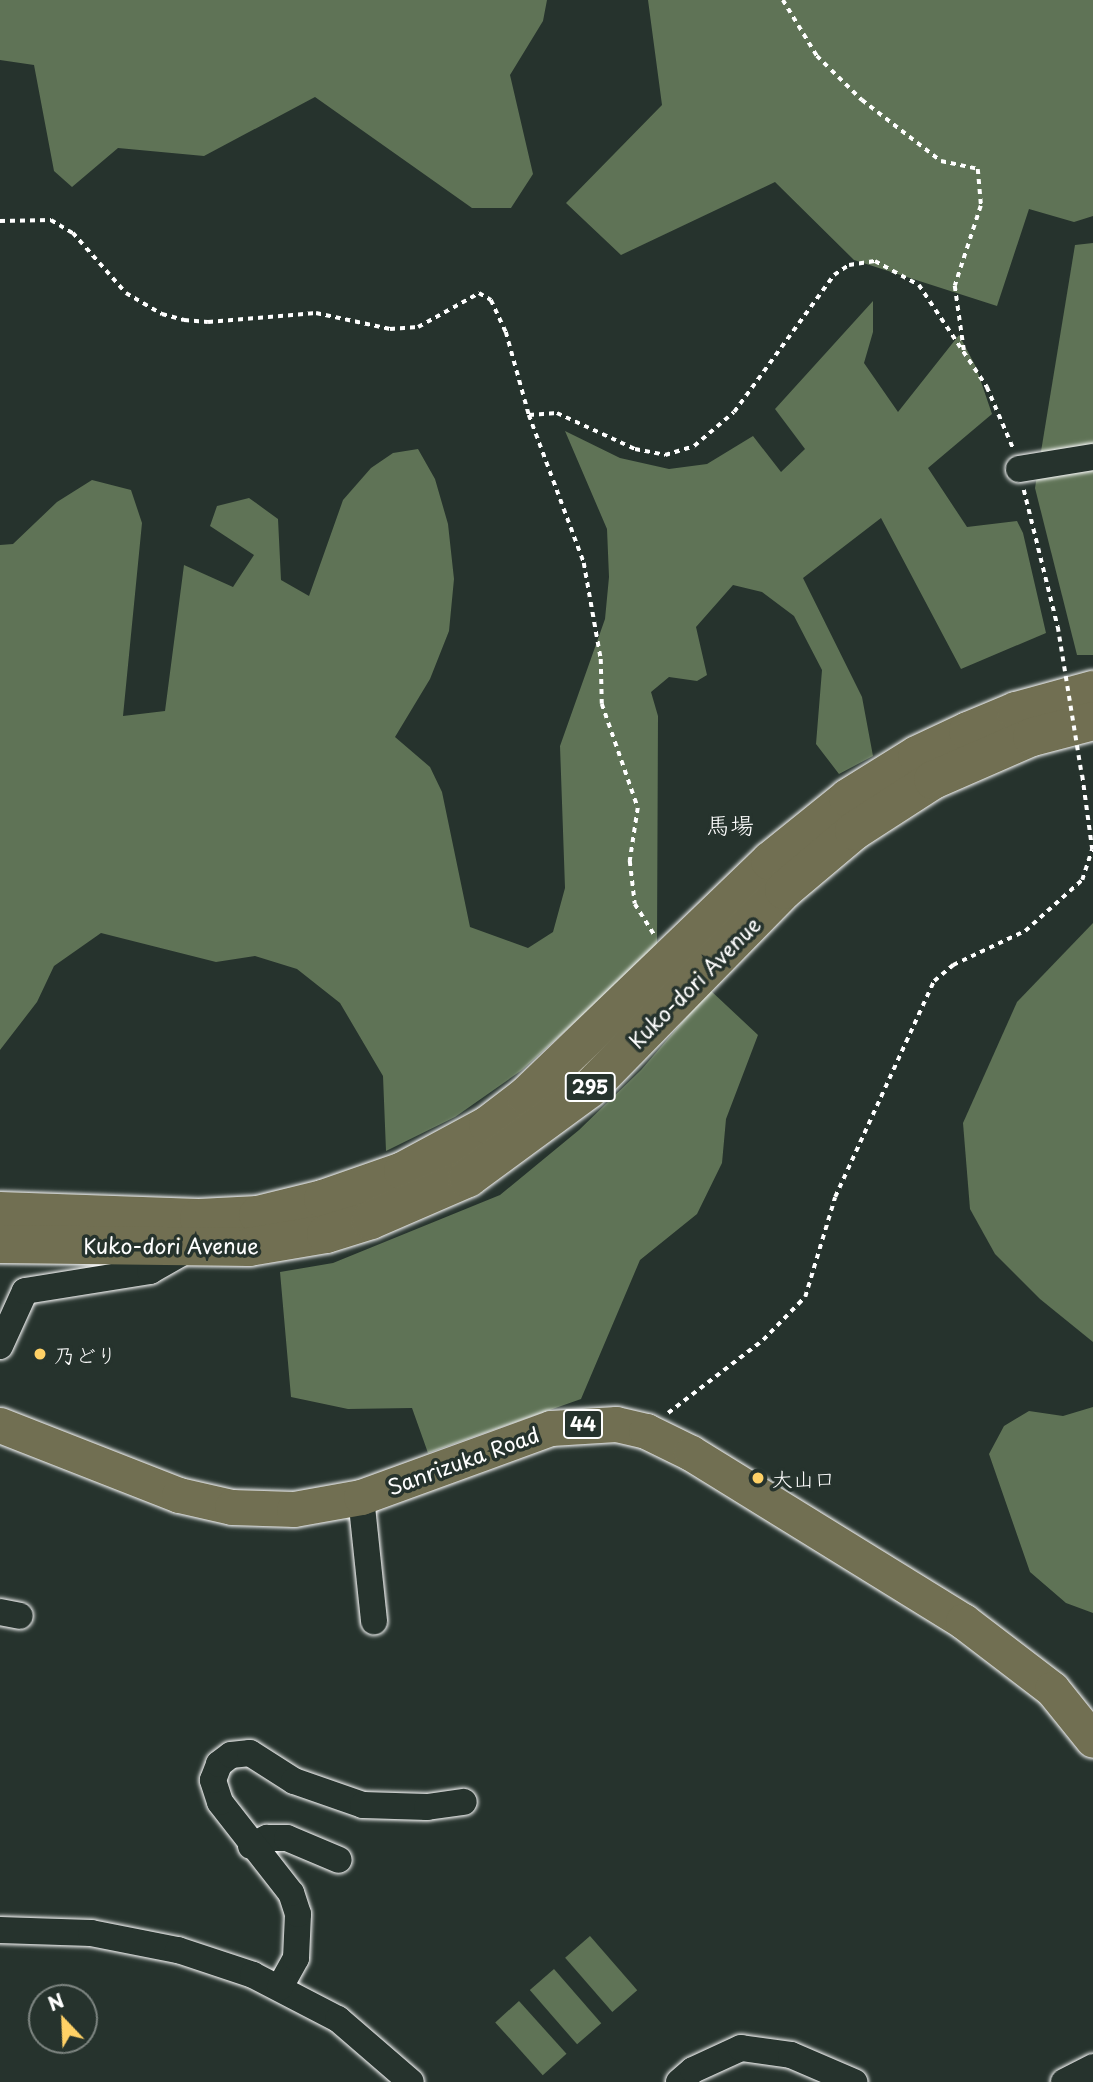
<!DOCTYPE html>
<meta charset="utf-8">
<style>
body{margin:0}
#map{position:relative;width:1093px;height:2082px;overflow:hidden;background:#26332d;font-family:"Playpen Sans","Klee One",sans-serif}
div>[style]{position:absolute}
.green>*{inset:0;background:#5f7356;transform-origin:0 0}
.path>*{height:3.5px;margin-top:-1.75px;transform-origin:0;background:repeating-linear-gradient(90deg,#fff 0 5px,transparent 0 10px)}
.roads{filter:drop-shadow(0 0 2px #fff) drop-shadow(0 0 2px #fff)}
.minor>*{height:26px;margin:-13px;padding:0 13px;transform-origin:13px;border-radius:13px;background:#26332d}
.major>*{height:35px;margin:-17.5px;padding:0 17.5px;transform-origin:17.5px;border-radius:17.5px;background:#716f52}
.highway>*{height:38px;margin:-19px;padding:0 19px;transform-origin:19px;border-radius:19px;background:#716f52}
.path-bridge>*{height:3.5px;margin-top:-1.75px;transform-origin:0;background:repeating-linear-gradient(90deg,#fff 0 5px,transparent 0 10px)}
.dots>*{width:19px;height:19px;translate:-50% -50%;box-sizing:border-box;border:4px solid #26332d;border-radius:50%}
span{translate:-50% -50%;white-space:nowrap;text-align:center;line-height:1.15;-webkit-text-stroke:7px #26332d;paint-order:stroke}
.shield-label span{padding:2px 5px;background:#26332d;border:2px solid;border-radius:5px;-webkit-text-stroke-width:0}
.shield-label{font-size:19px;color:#fff;font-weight:700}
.street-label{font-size:21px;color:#fff}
.poi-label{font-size:21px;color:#fff}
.left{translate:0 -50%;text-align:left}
.quarter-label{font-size:24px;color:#fff}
.north{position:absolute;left:28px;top:1984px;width:70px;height:70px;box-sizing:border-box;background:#26332d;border:2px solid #7d8581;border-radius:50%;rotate:337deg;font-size:19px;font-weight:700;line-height:28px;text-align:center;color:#fff}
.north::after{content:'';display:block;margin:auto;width:24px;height:32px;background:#ffd166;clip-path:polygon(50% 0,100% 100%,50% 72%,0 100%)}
</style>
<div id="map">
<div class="green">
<div style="clip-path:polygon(0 0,547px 0,543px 21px,510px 75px,533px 174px,511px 208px,472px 208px,315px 97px,204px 156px,118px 148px,72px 187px,54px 171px,34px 65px,0 60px)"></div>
<div style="clip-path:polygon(648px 0,1093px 0,1093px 216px,1074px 222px,1029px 209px,997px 306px,854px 260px,775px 182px,621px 255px,566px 203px,662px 105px)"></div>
<div style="clip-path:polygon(1093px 243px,1093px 655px,1077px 655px,1035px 488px,1075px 245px)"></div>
<div style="clip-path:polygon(873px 301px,873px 332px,864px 363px,898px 412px,959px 335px,976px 367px,992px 414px,928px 468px,967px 527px,1017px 521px,1023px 533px,1046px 633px,961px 669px,881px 518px,803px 578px,862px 697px,873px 756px,839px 774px,816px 744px,822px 670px,794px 616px,762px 592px,733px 585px,696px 627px,707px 675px,697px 681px,669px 677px,651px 692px,658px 716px,657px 948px,522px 1070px,455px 1117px,386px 1151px,383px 1076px,340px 1003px,297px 969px,255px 956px,216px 962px,101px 933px,54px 966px,37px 1002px,0 1050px,0 545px,13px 544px,57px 502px,92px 480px,131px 490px,142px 523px,123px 716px,165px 711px,184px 565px,233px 587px,254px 555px,210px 526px,217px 506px,249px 498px,278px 519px,281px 580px,309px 596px,343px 500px,371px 468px,393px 453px,418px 449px,435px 479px,448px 524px,454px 579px,449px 631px,430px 679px,395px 737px,430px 767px,442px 792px,470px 927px,528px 948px,553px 932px,565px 888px,560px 746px,605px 619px,609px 577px,607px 529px,565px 431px,620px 458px,669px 469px,707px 464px,753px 436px,781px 472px,805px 449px,775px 409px)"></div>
<div style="clip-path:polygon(1093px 923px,1093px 1342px,1040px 1299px,995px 1254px,970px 1209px,963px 1123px,1017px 1002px)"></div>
<div style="clip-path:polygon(710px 990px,758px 1035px,726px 1119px,722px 1163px,697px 1214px,640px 1260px,581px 1399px,428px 1453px,412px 1408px,348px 1409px,291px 1397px,280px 1272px,333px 1263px,500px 1195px,579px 1130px,641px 1070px)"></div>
<div style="clip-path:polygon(1093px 1407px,1093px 1613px,1066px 1603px,1030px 1572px,989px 1454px,1004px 1426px,1029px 1411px,1063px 1416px)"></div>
<div style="left:590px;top:1936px;width:72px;height:33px;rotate:49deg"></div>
<div style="left:554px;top:1969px;width:72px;height:32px;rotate:49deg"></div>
<div style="left:519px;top:2001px;width:71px;height:32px;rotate:48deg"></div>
</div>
<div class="path">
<div style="left:783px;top:0;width:66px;rotate:58.7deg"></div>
<div style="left:817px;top:56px;width:63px;rotate:44.4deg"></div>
<div style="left:862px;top:100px;width:100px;rotate:37.7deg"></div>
<div style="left:941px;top:161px;width:38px;rotate:12deg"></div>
<div style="left:978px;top:169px;width:37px;rotate:85deg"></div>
<div style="left:981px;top:206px;width:84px;rotate:108deg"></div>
<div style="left:955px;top:286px;width:65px;rotate:82deg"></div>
<div style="left:0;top:221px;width:51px;rotate:-1.1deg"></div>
<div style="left:51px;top:220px;width:26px;rotate:31deg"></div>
<div style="left:73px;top:233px;width:80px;rotate:48.5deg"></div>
<div style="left:126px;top:293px;width:42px;rotate:30.3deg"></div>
<div style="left:162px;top:314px;width:23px;rotate:15deg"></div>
<div style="left:184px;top:320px;width:24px;rotate:5deg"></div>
<div style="left:208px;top:322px;width:108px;rotate:-4.8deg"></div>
<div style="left:316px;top:313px;width:76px;rotate:12.2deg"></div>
<div style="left:390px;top:329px;width:28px;rotate:-4deg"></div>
<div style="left:418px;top:327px;width:70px;rotate:-29.1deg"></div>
<div style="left:479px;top:293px;width:14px;rotate:30deg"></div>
<div style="left:491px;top:300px;width:35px;rotate:65deg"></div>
<div style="left:506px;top:332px;width:86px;rotate:74.5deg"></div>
<div style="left:529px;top:415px;width:28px;rotate:-4deg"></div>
<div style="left:557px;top:413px;width:86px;rotate:24.8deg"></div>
<div style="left:635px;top:449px;width:31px;rotate:11deg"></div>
<div style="left:665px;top:455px;width:30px;rotate:-17deg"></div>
<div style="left:694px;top:446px;width:52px;rotate:-40.4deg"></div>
<div style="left:734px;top:412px;width:170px;rotate:-53.9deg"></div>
<div style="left:834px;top:275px;width:18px;rotate:-34deg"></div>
<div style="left:849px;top:265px;width:26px;rotate:-9deg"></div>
<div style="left:875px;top:261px;width:50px;rotate:28.6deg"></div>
<div style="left:919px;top:285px;width:123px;rotate:56.3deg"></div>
<div style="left:987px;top:387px;width:66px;rotate:66.9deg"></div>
<div style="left:529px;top:415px;width:158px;rotate:69.6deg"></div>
<div style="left:584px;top:563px;width:97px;rotate:80deg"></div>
<div style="left:601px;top:659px;width:45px;rotate:88.7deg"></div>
<div style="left:602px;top:704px;width:110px;rotate:70.9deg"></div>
<div style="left:638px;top:808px;width:54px;rotate:98.6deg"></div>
<div style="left:630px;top:861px;width:43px;rotate:83.4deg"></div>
<div style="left:635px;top:904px;width:36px;rotate:58deg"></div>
<div style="left:1024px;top:490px;width:141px;rotate:76.1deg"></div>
<div style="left:668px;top:1413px;width:120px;rotate:-37.5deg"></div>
<div style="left:763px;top:1340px;width:60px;rotate:-45.7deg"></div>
<div style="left:805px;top:1297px;width:104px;rotate:-73.3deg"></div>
<div style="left:835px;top:1197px;width:238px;rotate:-65.4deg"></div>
<div style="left:934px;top:981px;width:25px;rotate:-40deg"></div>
<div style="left:953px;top:965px;width:80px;rotate:-25.3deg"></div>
<div style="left:1025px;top:931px;width:76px;rotate:-41.8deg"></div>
<div style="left:1082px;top:880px;width:32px;rotate:-72deg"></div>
<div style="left:1092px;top:850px;width:75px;rotate:-97.7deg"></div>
</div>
<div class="roads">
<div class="minor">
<div style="left:1019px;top:469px;width:75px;rotate:-9.2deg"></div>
<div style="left:0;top:1346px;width:60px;rotate:-65.6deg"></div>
<div style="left:25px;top:1291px;width:127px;rotate:-9.1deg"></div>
<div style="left:150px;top:1271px;width:43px;rotate:-29.6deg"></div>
<div style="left:361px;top:1497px;width:125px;rotate:84deg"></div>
<div style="left:0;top:1612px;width:20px;rotate:11deg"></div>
<div style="left:251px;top:1846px;width:18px;rotate:-27deg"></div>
<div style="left:267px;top:1838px;width:20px"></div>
<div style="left:287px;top:1838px;width:56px;rotate:22.9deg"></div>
<div style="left:0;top:1930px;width:91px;rotate:1.9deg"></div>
<div style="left:91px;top:1933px;width:89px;rotate:11.1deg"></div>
<div style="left:178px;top:1950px;width:79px;rotate:18.4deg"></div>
<div style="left:253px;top:1975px;width:96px;rotate:27.4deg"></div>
<div style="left:338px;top:2019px;width:96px;rotate:40.8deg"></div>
<div style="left:280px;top:1987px;width:33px;rotate:-61deg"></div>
<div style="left:296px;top:1958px;width:44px;rotate:-87.4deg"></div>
<div style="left:298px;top:1914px;width:22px;rotate:-108deg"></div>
<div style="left:291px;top:1893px;width:115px;rotate:-128deg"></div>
<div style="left:220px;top:1802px;width:23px;rotate:-108deg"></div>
<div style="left:213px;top:1780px;width:17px;rotate:-69deg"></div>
<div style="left:219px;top:1764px;width:15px;rotate:-37deg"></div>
<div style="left:231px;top:1755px;width:19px;rotate:-6deg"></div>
<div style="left:250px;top:1753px;width:52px;rotate:32.5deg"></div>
<div style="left:294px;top:1781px;width:73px;rotate:19.2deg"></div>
<div style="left:363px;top:1805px;width:64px;rotate:1.8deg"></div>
<div style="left:427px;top:1807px;width:37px;rotate:-8deg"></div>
<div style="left:679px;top:2082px;width:18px;rotate:-41deg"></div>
<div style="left:693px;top:2070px;width:53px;rotate:-24.6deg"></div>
<div style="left:741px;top:2048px;width:50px;rotate:8deg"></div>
<div style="left:791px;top:2055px;width:69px;rotate:23.2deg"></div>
<div style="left:1064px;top:2082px;width:33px;rotate:-27deg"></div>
</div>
<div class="major">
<div style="left:0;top:1425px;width:192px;rotate:21.4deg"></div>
<div style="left:179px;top:1495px;width:54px;rotate:12.8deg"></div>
<div style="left:232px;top:1507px;width:62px;rotate:1.8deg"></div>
<div style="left:294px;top:1509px;width:68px;rotate:-10.2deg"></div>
<div style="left:361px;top:1497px;width:202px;rotate:-20deg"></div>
<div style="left:551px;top:1428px;width:65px;rotate:-3.5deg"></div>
<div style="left:616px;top:1424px;width:31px;rotate:13deg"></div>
<div style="left:646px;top:1431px;width:50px;rotate:26.1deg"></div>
<div style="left:691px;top:1453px;width:320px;rotate:31.7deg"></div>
<div style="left:963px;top:1621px;width:112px;rotate:37.4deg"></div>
<div style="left:1052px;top:1689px;width:65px;rotate:51.2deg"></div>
</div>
<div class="highway">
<div style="left:0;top:1211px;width:199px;rotate:2deg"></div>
<div style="left:199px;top:1218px;width:59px;rotate:-2.9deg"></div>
<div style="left:258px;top:1215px;width:67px;rotate:-13.8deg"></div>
<div style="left:323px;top:1199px;width:85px;rotate:-19.3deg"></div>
<div style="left:403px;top:1171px;width:97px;rotate:-28.4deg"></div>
<div style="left:488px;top:1125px;width:48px;rotate:-37.3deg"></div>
<div style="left:526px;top:1096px;width:339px;rotate:-43.9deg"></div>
<div style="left:770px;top:861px;width:100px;rotate:-38.9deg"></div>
<div style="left:848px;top:798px;width:81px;rotate:-31.9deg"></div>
<div style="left:917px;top:755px;width:56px;rotate:-25.2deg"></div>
<div style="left:968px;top:731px;width:52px;rotate:-22.6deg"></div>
<div style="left:1016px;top:711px;width:80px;rotate:-15.3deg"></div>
<div style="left:0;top:1244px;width:249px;rotate:0.7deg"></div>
<div style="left:249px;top:1247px;width:78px;rotate:-9.6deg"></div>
<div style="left:326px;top:1234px;width:47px;rotate:-17.3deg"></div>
<div style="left:371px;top:1220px;width:106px;rotate:-23.4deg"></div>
<div style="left:468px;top:1178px;width:150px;rotate:-36.3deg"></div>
<div style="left:589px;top:1089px;width:279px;rotate:-45.6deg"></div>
<div style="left:784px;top:890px;width:92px;rotate:-40.1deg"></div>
<div style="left:854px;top:831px;width:94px;rotate:-32.8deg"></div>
<div style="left:933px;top:780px;width:108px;rotate:-23.5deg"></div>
<div style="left:1032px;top:737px;width:63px;rotate:-14.7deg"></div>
</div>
</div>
<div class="path-bridge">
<div style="left:1058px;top:627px;width:151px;rotate:80.8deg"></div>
</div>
<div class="dots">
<div style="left:40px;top:1354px;background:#ffd166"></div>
<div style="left:758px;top:1478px;background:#ffd166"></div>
</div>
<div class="shield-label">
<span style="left:590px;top:1087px">295</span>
<span style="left:583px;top:1424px">44</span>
</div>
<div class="street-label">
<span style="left:694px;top:982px;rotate:-45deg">Kuko-dori Avenue</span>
<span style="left:171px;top:1245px">Kuko-dori Avenue</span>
<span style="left:463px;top:1460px;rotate:-20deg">Sanrizuka Road</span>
</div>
<div class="poi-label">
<span class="left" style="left:54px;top:1354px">乃どり</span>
<span class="left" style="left:772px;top:1478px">大山口</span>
</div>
<div class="quarter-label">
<span style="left:730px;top:825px">馬場</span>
</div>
<div class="north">N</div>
</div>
